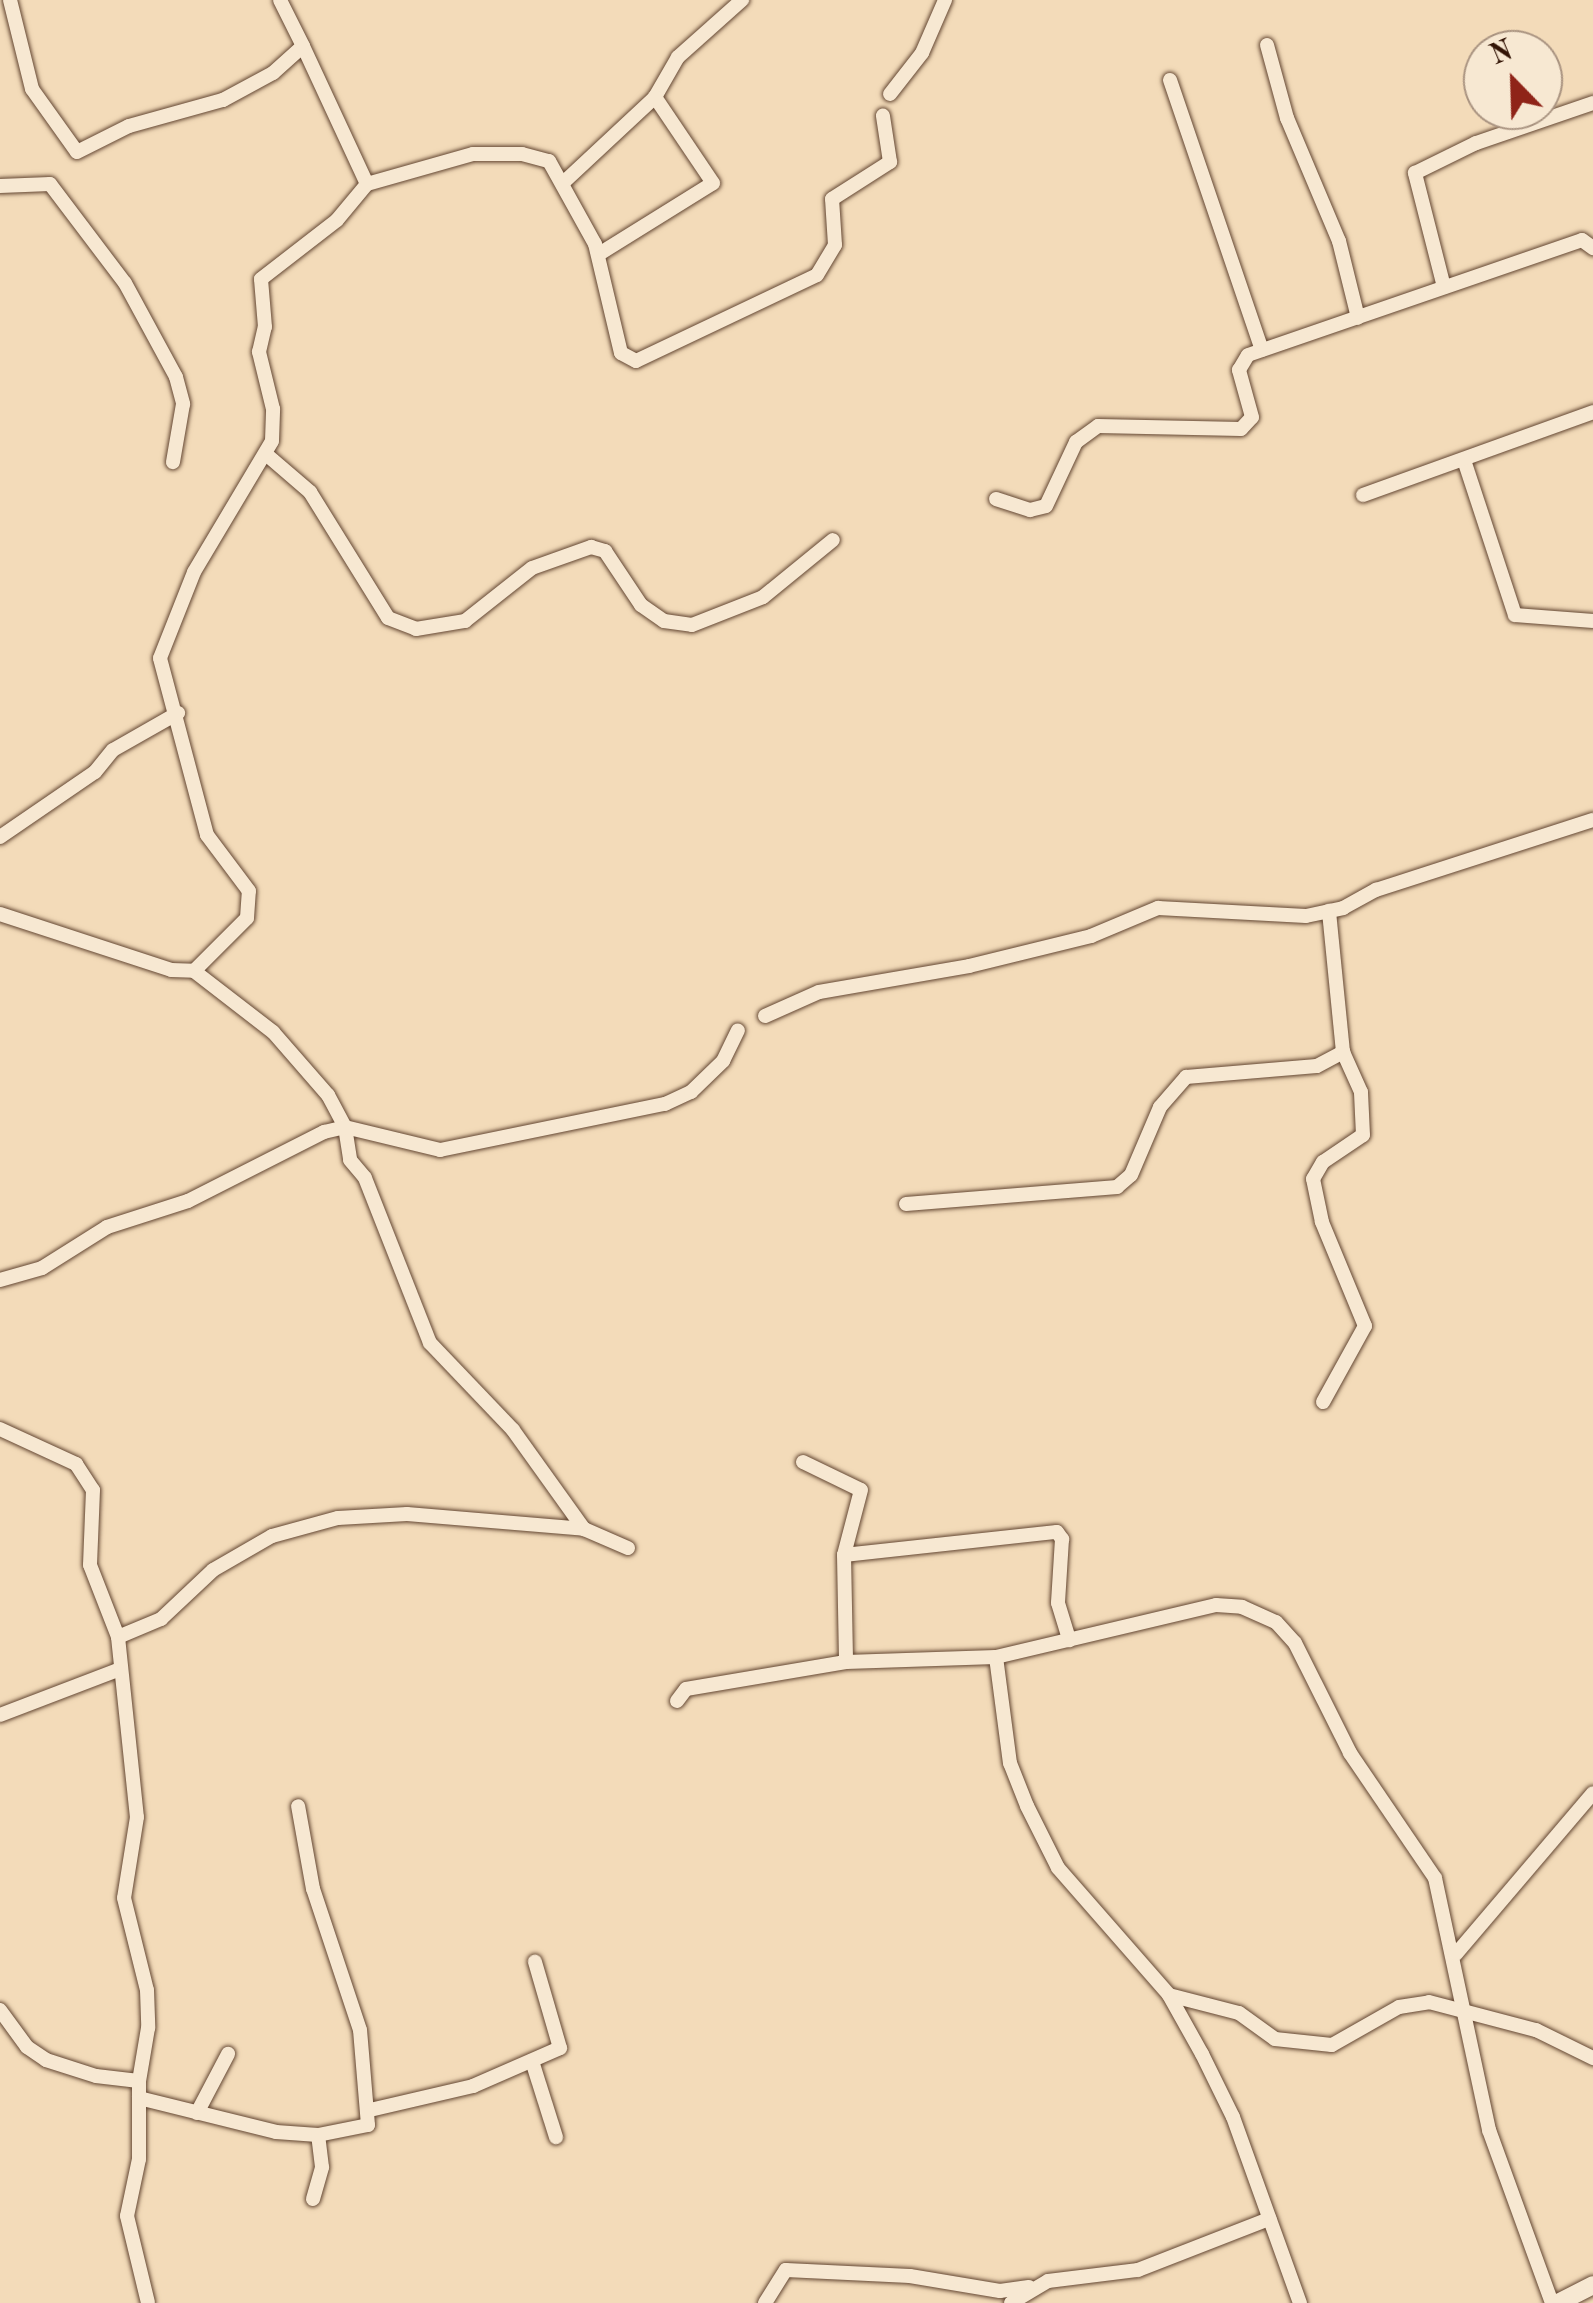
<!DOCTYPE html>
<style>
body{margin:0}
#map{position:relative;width:1593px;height:2303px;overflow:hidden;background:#f3dbb9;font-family:"Old Standard TT",serif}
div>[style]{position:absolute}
.roads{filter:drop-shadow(0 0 2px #634632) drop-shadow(0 0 2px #634632)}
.minor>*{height:14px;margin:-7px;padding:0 7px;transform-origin:7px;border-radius:7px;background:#f7e8d2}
.tertiary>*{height:18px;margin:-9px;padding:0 9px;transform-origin:9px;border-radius:9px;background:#f7e8d2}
span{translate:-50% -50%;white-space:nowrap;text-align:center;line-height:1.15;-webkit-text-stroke:8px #f7e8d2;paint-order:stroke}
.north{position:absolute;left:1463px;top:30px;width:100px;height:100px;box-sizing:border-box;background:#f7e8d2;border:2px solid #a99380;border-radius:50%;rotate:337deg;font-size:28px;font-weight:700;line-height:40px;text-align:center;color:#331405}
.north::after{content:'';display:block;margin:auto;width:35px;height:45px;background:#8f2418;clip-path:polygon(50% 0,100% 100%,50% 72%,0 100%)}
</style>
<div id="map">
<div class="roads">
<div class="minor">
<div style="left:10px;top:0;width:92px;rotate:76.1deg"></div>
<div style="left:32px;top:89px;width:77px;rotate:54.5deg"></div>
<div style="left:77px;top:152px;width:58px;rotate:-26.6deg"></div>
<div style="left:129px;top:126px;width:98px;rotate:-15.5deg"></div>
<div style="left:223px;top:100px;width:57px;rotate:-28.4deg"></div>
<div style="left:273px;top:73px;width:40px;rotate:-42deg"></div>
<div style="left:303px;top:46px;width:51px;rotate:-116.6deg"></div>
<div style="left:1267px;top:45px;width:76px;rotate:74.7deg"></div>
<div style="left:1287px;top:118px;width:134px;rotate:67.1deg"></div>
<div style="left:1339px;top:241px;width:79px;rotate:76.1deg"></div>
<div style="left:1170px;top:80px;width:285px;rotate:71.2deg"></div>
<div style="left:890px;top:94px;width:52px;rotate:-52deg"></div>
<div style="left:922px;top:53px;width:58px;rotate:-66.5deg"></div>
<div style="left:564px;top:182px;width:125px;rotate:-43deg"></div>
<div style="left:655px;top:97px;width:46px;rotate:-60.1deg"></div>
<div style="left:678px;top:57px;width:86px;rotate:-41.7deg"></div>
<div style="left:367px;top:184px;width:110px;rotate:-15.8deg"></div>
<div style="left:473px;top:154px;width:49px"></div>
<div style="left:522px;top:154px;width:28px;rotate:15deg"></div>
<div style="left:549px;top:161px;width:95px;rotate:61deg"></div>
<div style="left:595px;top:244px;width:112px;rotate:76.6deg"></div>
<div style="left:621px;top:353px;width:17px;rotate:28deg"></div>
<div style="left:636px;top:361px;width:200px;rotate:-25.4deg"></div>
<div style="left:817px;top:275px;width:35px;rotate:-59deg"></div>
<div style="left:835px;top:245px;width:46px;rotate:-93.7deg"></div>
<div style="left:832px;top:199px;width:69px;rotate:-32.5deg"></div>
<div style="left:890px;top:162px;width:47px;rotate:-98.7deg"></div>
<div style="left:0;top:186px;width:50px;rotate:-2.3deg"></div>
<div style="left:50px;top:184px;width:124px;rotate:52.9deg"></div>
<div style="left:125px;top:283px;width:107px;rotate:61.5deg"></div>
<div style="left:176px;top:377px;width:28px;rotate:75deg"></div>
<div style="left:183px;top:404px;width:59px;rotate:99.8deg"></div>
<div style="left:599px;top:254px;width:134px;rotate:-31.9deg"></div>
<div style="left:713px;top:183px;width:104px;rotate:-124deg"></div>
<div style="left:1444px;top:287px;width:118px;rotate:-104.3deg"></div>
<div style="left:1415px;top:173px;width:68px;rotate:-26.2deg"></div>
<div style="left:1476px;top:143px;width:124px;rotate:-18.9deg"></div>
<div style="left:267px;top:455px;width:57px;rotate:40.7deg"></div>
<div style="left:310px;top:492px;width:148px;rotate:58.2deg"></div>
<div style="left:388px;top:618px;width:30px;rotate:21deg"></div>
<div style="left:416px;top:629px;width:50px;rotate:-9.3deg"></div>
<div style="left:465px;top:621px;width:85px;rotate:-38.3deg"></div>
<div style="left:532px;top:568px;width:63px;rotate:-19.6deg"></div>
<div style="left:591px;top:547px;width:15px;rotate:16deg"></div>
<div style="left:605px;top:551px;width:65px;rotate:56.3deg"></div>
<div style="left:641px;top:605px;width:28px;rotate:35deg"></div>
<div style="left:664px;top:621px;width:28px;rotate:8deg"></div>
<div style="left:692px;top:625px;width:76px;rotate:-21.5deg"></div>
<div style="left:763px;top:597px;width:90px;rotate:-39.2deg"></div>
<div style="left:1464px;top:460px;width:163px;rotate:71.8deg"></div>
<div style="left:1515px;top:615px;width:78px;rotate:4.4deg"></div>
<div style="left:1363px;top:495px;width:245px;rotate:-19.8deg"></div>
<div style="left:996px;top:499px;width:36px;rotate:18deg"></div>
<div style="left:1030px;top:510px;width:16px;rotate:-14deg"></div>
<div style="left:1046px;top:506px;width:71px;rotate:-64.9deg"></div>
<div style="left:1076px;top:442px;width:27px;rotate:-36deg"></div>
<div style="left:1098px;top:426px;width:143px;rotate:1.2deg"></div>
<div style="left:1241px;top:429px;width:16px;rotate:-47deg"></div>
<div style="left:1252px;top:417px;width:49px;rotate:-105.5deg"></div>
<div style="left:1239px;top:370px;width:17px;rotate:-59deg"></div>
<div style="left:1248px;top:355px;width:353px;rotate:-19deg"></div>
<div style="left:1582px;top:240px;width:14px;rotate:36deg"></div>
<div style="left:0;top:837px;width:115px;rotate:-34.4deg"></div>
<div style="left:95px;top:772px;width:28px;rotate:-51deg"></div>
<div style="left:113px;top:750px;width:75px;rotate:-29.6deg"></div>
<div style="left:0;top:914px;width:180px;rotate:18.1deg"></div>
<div style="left:171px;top:970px;width:23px;rotate:2deg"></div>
<div style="left:194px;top:971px;width:100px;rotate:37.7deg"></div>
<div style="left:273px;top:1032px;width:84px;rotate:48.9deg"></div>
<div style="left:328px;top:1095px;width:36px;rotate:62deg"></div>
<div style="left:345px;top:1127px;width:33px;rotate:81deg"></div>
<div style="left:350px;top:1160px;width:23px;rotate:50deg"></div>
<div style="left:365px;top:1178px;width:177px;rotate:68.5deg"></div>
<div style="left:430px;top:1343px;width:120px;rotate:46.3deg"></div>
<div style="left:513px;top:1430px;width:122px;rotate:54.4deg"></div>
<div style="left:194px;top:971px;width:75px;rotate:-45deg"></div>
<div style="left:247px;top:918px;width:27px;rotate:-86deg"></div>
<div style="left:249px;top:891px;width:70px;rotate:-126.9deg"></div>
<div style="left:207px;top:835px;width:183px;rotate:-104.9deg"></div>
<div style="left:160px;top:658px;width:92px;rotate:-68.4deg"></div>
<div style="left:194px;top:572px;width:152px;rotate:-59.2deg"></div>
<div style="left:272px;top:441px;width:32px;rotate:-88deg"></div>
<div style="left:273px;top:409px;width:59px;rotate:-103.8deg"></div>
<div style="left:259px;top:352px;width:26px;rotate:-77deg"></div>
<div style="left:265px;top:327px;width:48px;rotate:-94.8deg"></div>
<div style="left:261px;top:279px;width:96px;rotate:-37.8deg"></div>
<div style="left:337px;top:220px;width:47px;rotate:-50.2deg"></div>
<div style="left:367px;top:184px;width:152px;rotate:-114.9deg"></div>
<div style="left:765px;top:1016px;width:59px;rotate:-24deg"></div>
<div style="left:819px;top:992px;width:152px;rotate:-9.8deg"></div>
<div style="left:969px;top:966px;width:126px;rotate:-13.8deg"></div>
<div style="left:1091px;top:936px;width:73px;rotate:-22.7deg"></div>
<div style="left:1158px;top:908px;width:148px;rotate:3.1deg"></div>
<div style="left:1306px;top:916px;width:38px;rotate:-12deg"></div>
<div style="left:1343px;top:908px;width:38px;rotate:-29deg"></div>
<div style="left:1376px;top:890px;width:228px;rotate:-17.9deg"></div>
<div style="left:906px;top:1204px;width:212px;rotate:-4.6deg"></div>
<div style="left:1117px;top:1187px;width:18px;rotate:-41deg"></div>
<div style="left:1131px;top:1175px;width:74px;rotate:-66.9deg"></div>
<div style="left:1160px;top:1107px;width:40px;rotate:-49deg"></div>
<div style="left:1186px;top:1077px;width:131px;rotate:-4.8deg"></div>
<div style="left:1317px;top:1066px;width:30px;rotate:-28deg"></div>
<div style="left:1343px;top:1052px;width:142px;rotate:-95.7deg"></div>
<div style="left:0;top:1280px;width:44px;rotate:-15.9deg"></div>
<div style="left:42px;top:1268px;width:77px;rotate:-32.2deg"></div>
<div style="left:107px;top:1227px;width:85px;rotate:-17.8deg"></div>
<div style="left:188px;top:1201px;width:153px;rotate:-26.9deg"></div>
<div style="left:324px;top:1132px;width:22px;rotate:-13deg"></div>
<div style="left:345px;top:1127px;width:98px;rotate:13.6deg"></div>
<div style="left:440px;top:1150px;width:230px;rotate:-11.6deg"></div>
<div style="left:665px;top:1104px;width:29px;rotate:-25deg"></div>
<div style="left:691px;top:1092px;width:45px;rotate:-44.1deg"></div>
<div style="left:723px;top:1061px;width:34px;rotate:-64deg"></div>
<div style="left:1323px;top:1402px;width:87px;rotate:-61.1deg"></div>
<div style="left:1365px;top:1326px;width:113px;rotate:-112.5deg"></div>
<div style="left:1322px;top:1222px;width:44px;rotate:-101.8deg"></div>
<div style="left:1313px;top:1179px;width:20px;rotate:-60deg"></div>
<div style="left:1323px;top:1162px;width:48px;rotate:-34deg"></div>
<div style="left:1363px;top:1135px;width:43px;rotate:-92.7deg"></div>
<div style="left:1361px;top:1092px;width:44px;rotate:-114.2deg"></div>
<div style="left:0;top:1429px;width:84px;rotate:24.7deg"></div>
<div style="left:76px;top:1464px;width:31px;rotate:57deg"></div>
<div style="left:93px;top:1490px;width:75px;rotate:92.3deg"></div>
<div style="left:90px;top:1565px;width:77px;rotate:68.7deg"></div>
<div style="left:118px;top:1637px;width:181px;rotate:84deg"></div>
<div style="left:137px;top:1817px;width:82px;rotate:99.1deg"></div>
<div style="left:124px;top:1898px;width:95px;rotate:76deg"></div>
<div style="left:147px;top:1990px;width:38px;rotate:88deg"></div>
<div style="left:148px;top:2028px;width:54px;rotate:99.6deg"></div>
<div style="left:139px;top:2081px;width:78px;rotate:90deg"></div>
<div style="left:139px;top:2159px;width:58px;rotate:101.9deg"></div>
<div style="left:127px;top:2216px;width:89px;rotate:76.4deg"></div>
<div style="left:803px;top:1462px;width:64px;rotate:25.8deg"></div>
<div style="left:861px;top:1490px;width:67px;rotate:104.7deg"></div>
<div style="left:844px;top:1555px;width:107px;rotate:88.9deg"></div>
<div style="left:844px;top:1555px;width:214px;rotate:-6.2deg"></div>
<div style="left:1057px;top:1532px;width:9px;rotate:54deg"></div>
<div style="left:1062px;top:1539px;width:64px;rotate:93.6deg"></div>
<div style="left:1058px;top:1603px;width:39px;rotate:73deg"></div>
<div style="left:118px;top:1637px;width:47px;rotate:-22.7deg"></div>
<div style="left:161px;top:1619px;width:71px;rotate:-43.3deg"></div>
<div style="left:213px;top:1570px;width:68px;rotate:-30deg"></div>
<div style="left:272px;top:1536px;width:68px;rotate:-15.3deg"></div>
<div style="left:338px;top:1518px;width:69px;rotate:-3.3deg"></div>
<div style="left:407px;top:1514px;width:178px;rotate:4.8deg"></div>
<div style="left:584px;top:1529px;width:48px;rotate:23.4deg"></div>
<div style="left:996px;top:1657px;width:107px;rotate:82.5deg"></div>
<div style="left:1010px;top:1763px;width:46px;rotate:68.4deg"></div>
<div style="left:1027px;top:1806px;width:69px;rotate:63.4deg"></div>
<div style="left:1058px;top:1868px;width:169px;rotate:48.8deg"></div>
<div style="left:1169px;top:1995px;width:68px;rotate:60.8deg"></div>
<div style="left:1202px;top:2054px;width:70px;rotate:63.8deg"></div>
<div style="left:1233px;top:2117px;width:198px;rotate:70.2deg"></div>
<div style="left:677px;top:1701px;width:15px;rotate:-53deg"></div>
<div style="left:686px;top:1689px;width:162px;rotate:-9.6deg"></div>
<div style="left:846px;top:1662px;width:150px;rotate:-1.9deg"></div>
<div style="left:996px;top:1657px;width:226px;rotate:-13.3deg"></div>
<div style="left:1216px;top:1605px;width:26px;rotate:4deg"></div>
<div style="left:1242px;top:1607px;width:37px;rotate:24deg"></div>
<div style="left:1276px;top:1622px;width:28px;rotate:48deg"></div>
<div style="left:1295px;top:1643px;width:123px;rotate:63.4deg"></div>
<div style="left:1350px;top:1753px;width:151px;rotate:55.8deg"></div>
<div style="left:1435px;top:1878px;width:258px;rotate:77.9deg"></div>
<div style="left:1489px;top:2130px;width:184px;rotate:70deg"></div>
<div style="left:0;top:1715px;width:126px;rotate:-20.9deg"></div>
<div style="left:1456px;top:1954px;width:211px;rotate:-49.6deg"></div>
<div style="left:1169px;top:1995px;width:72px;rotate:14.4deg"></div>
<div style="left:1239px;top:2013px;width:44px;rotate:35.8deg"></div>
<div style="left:1275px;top:2039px;width:57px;rotate:6deg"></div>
<div style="left:1332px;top:2045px;width:77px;rotate:-29.6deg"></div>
<div style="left:1399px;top:2007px;width:30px;rotate:-9deg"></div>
<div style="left:1429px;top:2002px;width:111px;rotate:14.7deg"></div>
<div style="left:1536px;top:2030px;width:64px;rotate:26.2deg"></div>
<div style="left:0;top:2010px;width:46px;rotate:53.9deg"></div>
<div style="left:27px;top:2047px;width:23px;rotate:34deg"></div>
<div style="left:46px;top:2060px;width:52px;rotate:17.7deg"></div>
<div style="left:96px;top:2076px;width:43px;rotate:6.6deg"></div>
<div style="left:532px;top:2061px;width:80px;rotate:72.5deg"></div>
<div style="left:139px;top:2098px;width:141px;rotate:13.9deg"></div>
<div style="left:276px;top:2132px;width:42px;rotate:4.1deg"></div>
<div style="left:318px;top:2135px;width:51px;rotate:-11.3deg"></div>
<div style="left:368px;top:2125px;width:95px;rotate:-94.8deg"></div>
<div style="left:360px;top:2030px;width:149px;rotate:-108.4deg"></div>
<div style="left:313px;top:1889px;width:84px;rotate:-100.2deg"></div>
<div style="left:370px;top:2110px;width:106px;rotate:-13.1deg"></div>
<div style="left:473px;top:2086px;width:95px;rotate:-23.6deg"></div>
<div style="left:560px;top:2048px;width:90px;rotate:-106.2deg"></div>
<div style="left:197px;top:2113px;width:67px;rotate:-62.3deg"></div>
<div style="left:313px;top:2199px;width:33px;rotate:-74deg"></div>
<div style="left:322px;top:2167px;width:32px;rotate:-97deg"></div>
<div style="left:765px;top:2303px;width:39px;rotate:-58deg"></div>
<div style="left:786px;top:2270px;width:124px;rotate:2.8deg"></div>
<div style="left:910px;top:2276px;width:91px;rotate:9.5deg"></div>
<div style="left:1000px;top:2291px;width:29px;rotate:-8deg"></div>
<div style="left:1011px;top:2303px;width:43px;rotate:-30.7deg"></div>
<div style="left:1048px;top:2281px;width:91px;rotate:-7deg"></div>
<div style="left:1138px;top:2270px;width:141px;rotate:-21.3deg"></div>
</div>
<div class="tertiary">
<div style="left:1558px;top:2303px;width:39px;rotate:-27deg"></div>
</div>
</div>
<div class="north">N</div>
</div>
